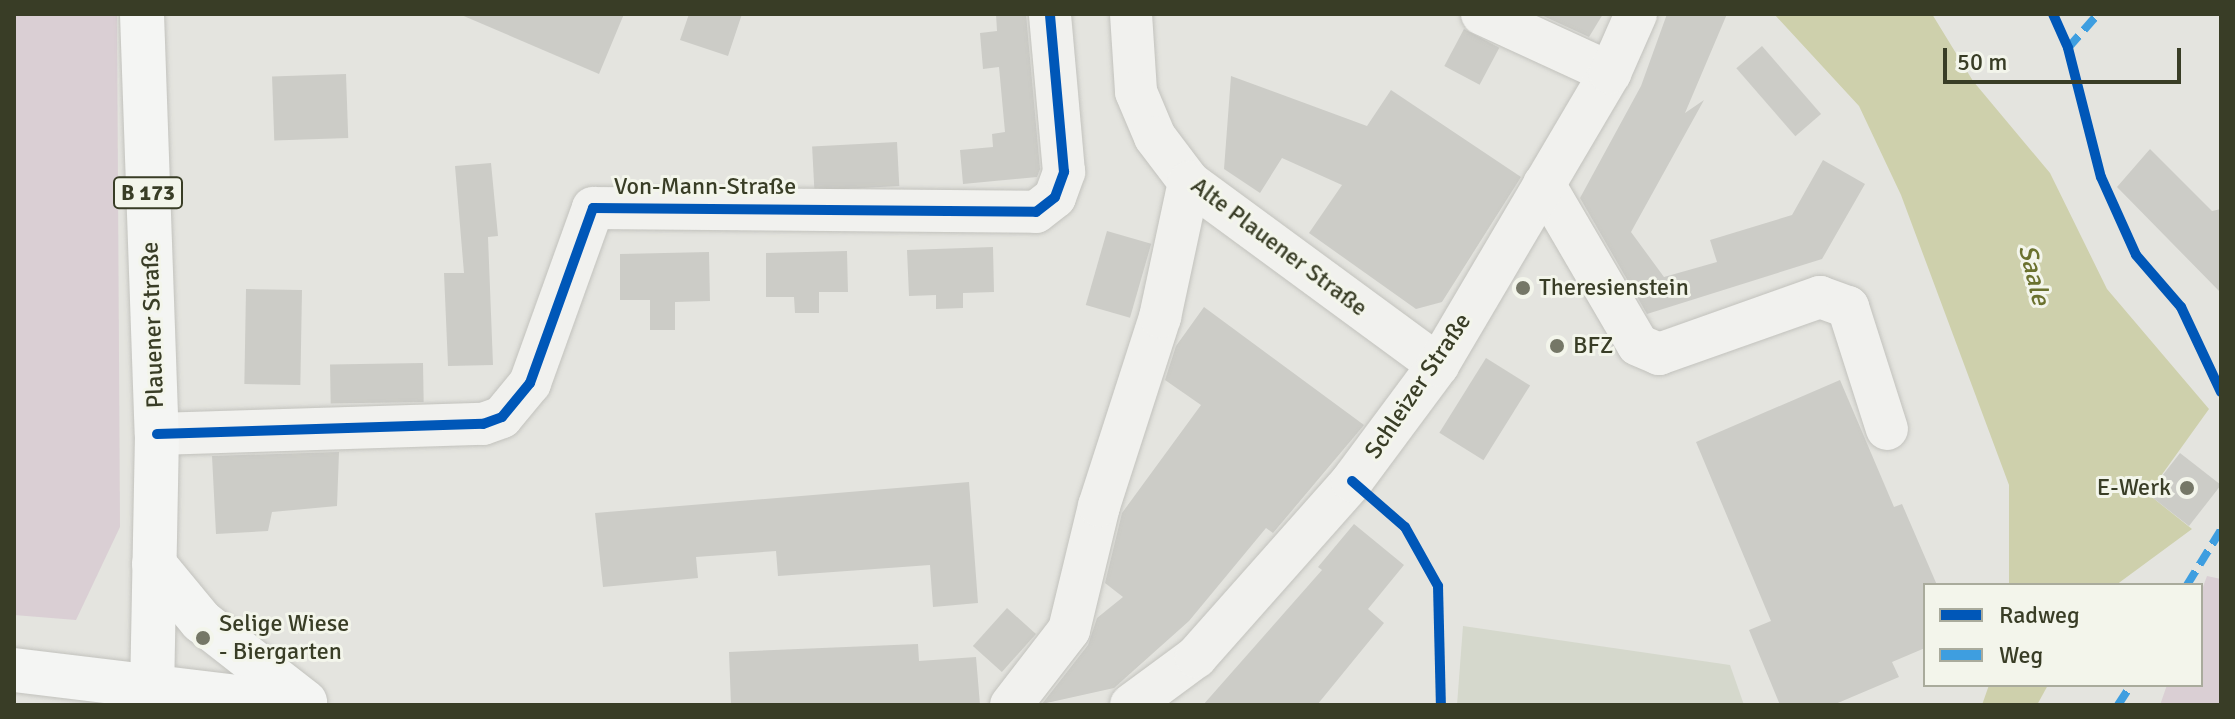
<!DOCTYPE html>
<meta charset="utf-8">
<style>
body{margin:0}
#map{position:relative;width:2235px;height:719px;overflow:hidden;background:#e4e4df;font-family:Signika,sans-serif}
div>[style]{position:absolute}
.built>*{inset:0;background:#d5d8cc}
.green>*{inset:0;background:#dacfd4}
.water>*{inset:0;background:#ced0ac}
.building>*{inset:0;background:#ccccc7;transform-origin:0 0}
.roads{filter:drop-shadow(0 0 2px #c2c2bd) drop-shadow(0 0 2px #c2c2bd)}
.minor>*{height:42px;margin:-21px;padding:0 21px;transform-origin:21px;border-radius:21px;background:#f1f1ee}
.major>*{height:44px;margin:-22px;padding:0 22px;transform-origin:22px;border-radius:22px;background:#f4f5f3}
.quiet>*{height:8px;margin-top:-4px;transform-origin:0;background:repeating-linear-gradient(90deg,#3e9ee0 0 16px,transparent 0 24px)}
.cycleway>*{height:10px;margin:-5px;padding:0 5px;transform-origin:5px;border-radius:5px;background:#0057b8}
.dots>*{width:22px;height:22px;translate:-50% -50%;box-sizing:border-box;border:4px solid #f3f5eb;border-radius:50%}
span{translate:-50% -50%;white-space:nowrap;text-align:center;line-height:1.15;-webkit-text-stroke:6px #f3f5eb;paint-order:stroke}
.shield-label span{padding:2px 6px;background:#f3f5eb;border:2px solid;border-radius:6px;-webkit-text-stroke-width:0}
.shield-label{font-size:22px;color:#393d26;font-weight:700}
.street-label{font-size:24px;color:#393d26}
.poi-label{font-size:24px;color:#393d26}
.left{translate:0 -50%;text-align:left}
.right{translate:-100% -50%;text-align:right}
.water-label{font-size:26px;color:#6b722f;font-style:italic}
.frame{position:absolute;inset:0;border:16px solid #393d26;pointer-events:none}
.legend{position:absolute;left:1923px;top:583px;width:280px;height:104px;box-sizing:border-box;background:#f3f5eb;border:2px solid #a9ab9c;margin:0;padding:10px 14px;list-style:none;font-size:24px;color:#393d26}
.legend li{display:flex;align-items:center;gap:16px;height:40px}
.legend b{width:40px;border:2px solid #a9ab9c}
.scale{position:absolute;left:1943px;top:48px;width:238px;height:36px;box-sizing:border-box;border:4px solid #393d26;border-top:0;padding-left:10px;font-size:24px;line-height:28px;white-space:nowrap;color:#393d26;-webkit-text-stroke:6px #f3f5eb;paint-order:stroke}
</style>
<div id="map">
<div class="built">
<div style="clip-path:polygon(1463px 626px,1730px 665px,1744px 705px,1457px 705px)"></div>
</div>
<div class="green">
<div style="clip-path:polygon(14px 14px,117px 14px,120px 527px,76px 620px,14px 615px)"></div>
<div style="clip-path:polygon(2207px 576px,2221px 579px,2221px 705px,2160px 705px,2167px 685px,2201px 685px,2201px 592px)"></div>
</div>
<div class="water">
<div style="clip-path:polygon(1774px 14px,1932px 14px,1973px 81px,2050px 173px,2107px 289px,2209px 409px,2148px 494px,2192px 529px,2116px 585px,2009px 585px,2009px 485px,1901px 195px,1859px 106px)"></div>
<div style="clip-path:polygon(1989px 685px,2048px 685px,2037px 705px,1982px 705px)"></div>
</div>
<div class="building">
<div style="clip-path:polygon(459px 14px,624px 14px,599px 74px)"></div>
<div style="clip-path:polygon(689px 14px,742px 14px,728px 56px,680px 40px)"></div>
<div style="clip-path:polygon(996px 14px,1026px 14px,1040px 169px,1037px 177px,963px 184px,960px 150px,993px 147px,992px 134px,1005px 132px,999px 67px,983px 69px,980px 33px,997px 31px)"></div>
<div style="clip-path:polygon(1539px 14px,1603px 14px,1589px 37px)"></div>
<div style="clip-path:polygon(1667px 14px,1727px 14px,1685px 113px,1704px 100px,1631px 232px,1664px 277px,1717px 262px,1710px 240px,1792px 215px,1823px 160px,1865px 184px,1822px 259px,1647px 314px,1580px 198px,1641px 86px)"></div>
<div style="left:1464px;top:29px;width:40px;height:42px;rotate:28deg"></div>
<div style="left:1762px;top:46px;width:90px;height:34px;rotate:49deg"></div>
<div style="left:346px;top:74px;width:64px;height:74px;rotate:88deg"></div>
<div style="clip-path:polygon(1231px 76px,1367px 126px,1391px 90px,1521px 177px,1442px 302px,1416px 309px,1309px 233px,1342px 185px,1282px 158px,1260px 193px,1224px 169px)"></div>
<div style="left:897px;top:142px;width:44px;height:85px;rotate:87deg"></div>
<div style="clip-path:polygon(2150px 149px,2212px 211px,2221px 209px,2221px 293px,2117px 187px)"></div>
<div style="clip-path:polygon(491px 163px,498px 236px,488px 237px,493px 365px,448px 366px,444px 273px,464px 273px,455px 166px)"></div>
<div style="left:1107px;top:231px;width:46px;height:77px;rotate:16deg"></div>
<div style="clip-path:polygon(993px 247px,994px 292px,963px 293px,963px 308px,936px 309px,936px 295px,909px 296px,907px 250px)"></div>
<div style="clip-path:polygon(847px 251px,848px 292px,819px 292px,819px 313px,795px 313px,794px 297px,766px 297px,766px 253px)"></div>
<div style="clip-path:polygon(709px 252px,710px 301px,675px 302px,675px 330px,650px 330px,650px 300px,620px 300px,620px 254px)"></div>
<div style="left:302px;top:290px;width:95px;height:56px;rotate:91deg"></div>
<div style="clip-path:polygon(1204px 307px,1364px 425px,1273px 533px,1266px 528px,1189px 621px,1114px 688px,1042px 704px,1088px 645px,1097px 618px,1123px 597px,1105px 583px,1122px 513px,1201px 405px,1165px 380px,1176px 346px)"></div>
<div style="left:1486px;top:358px;width:52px;height:88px;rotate:32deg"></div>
<div style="left:423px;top:363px;width:39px;height:93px;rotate:89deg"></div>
<div style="clip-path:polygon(1840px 380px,1894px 507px,1902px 504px,1937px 585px,1925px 585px,1925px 648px,1892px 662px,1899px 677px,1833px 705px,1780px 705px,1749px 630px,1771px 621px,1696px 442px)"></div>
<div style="clip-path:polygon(339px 452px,337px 506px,272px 512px,268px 531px,216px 534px,212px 456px)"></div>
<div style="left:2180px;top:453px;width:52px;height:52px;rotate:38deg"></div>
<div style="clip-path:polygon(969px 482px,978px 603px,933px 607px,930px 565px,778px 576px,776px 551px,696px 557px,698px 578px,603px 587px,595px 513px)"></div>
<div style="clip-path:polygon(1354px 524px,1404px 565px,1368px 609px,1384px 623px,1317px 705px,1203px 705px,1322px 570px,1318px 567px)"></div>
<div style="left:1007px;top:608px;width:39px;height:51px;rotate:42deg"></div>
<div style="clip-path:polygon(918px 644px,919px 661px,976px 657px,980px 705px,731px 705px,729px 652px)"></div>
</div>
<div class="roads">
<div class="minor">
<div style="left:1131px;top:14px;width:78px;rotate:86.3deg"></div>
<div style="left:1136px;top:92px;width:49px;rotate:67.1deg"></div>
<div style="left:1155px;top:137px;width:56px;rotate:52.9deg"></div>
<div style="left:1189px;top:182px;width:309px;rotate:36.3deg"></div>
<div style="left:1482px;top:14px;width:141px;rotate:24.7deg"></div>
<div style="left:1544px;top:184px;width:186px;rotate:59.7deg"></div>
<div style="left:1638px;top:345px;width:23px;rotate:23deg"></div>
<div style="left:1659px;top:354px;width:171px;rotate:-19.5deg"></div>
<div style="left:1820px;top:297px;width:30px;rotate:20deg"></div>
<div style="left:1848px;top:307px;width:128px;rotate:72.3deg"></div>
<div style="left:157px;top:434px;width:326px;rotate:-1.8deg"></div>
<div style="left:483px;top:424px;width:20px;rotate:-20deg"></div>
<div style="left:502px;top:417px;width:44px;rotate:-50.5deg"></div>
<div style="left:530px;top:383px;width:186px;rotate:-70.2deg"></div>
<div style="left:593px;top:208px;width:443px;rotate:0.5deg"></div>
<div style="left:1036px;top:212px;width:24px;rotate:-38deg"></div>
<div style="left:1055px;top:197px;width:27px;rotate:-70deg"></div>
<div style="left:1064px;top:172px;width:159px;rotate:-95.1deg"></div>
<div style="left:1011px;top:705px;width:95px;rotate:-52.3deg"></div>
<div style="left:1069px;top:630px;width:128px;rotate:-76.4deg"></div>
<div style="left:1099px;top:506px;width:199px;rotate:-72.1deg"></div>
<div style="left:1160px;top:317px;width:138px;rotate:-77.9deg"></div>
<div style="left:1131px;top:705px;width:81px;rotate:-36.4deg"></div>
<div style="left:1196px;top:657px;width:235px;rotate:-48.4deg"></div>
<div style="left:1352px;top:481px;width:144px;rotate:-53.4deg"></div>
<div style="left:1438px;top:365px;width:339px;rotate:-59.5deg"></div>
<div style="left:1610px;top:73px;width:64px;rotate:-66.2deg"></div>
</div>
<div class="major">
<div style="left:142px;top:14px;width:420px;rotate:88deg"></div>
<div style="left:157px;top:434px;width:250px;rotate:91.1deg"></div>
<div style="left:154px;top:564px;width:74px;rotate:50.5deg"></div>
<div style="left:201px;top:621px;width:132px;rotate:37.9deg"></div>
<div style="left:14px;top:670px;width:290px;rotate:6.9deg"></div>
</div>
</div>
<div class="quiet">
<div style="left:2068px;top:48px;width:45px;rotate:-48.6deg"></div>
<div style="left:2187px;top:585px;width:65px;rotate:-58.3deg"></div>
<div style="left:2118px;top:705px;width:24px;rotate:-57deg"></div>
</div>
<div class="cycleway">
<div style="left:2053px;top:14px;width:37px;rotate:66deg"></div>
<div style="left:2068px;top:48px;width:133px;rotate:75.7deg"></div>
<div style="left:2101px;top:177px;width:85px;rotate:65.8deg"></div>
<div style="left:2136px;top:255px;width:69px;rotate:49.1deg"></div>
<div style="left:2181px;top:307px;width:94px;rotate:64.8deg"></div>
<div style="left:157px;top:434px;width:326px;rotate:-1.8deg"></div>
<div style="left:483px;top:424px;width:20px;rotate:-20deg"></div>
<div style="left:502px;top:417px;width:44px;rotate:-50.5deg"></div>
<div style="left:530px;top:383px;width:186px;rotate:-70.2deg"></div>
<div style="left:593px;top:208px;width:443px;rotate:0.5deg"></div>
<div style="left:1036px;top:212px;width:24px;rotate:-38deg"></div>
<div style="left:1055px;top:197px;width:27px;rotate:-70deg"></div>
<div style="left:1064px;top:172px;width:159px;rotate:-95.1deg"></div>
<div style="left:1352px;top:481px;width:70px;rotate:41deg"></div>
<div style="left:1405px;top:527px;width:68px;rotate:60.8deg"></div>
<div style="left:1438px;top:586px;width:119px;rotate:88.6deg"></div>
</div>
<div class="dots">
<div style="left:1523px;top:288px;background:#757767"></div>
<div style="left:1557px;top:346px;background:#757767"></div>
<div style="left:2187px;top:488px;background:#757767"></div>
<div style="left:203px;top:638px;background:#757767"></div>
</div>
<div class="shield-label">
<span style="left:148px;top:193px">B 173</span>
</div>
<div class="street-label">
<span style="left:705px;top:187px">Von-Mann-Straße</span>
<span style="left:1279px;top:247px;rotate:37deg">Alte Plauener Straße</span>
<span style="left:153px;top:325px;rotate:-92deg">Plauener Straße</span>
<span style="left:1418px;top:386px;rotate:-56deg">Schleizer Straße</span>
</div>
<div class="poi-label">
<span class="left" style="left:1539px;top:288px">Theresienstein</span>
<span class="left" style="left:1573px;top:346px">BFZ</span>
<span class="right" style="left:2171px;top:488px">E-Werk</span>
<span class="left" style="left:219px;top:638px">Selige Wiese<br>- Biergarten</span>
</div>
<div class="water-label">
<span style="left:2033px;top:275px;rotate:76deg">Saale</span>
</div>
<div class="frame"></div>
<ul class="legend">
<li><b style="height:10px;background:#0057b8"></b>Radweg</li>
<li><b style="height:10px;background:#3e9ee0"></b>Weg</li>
</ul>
<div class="scale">50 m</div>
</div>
